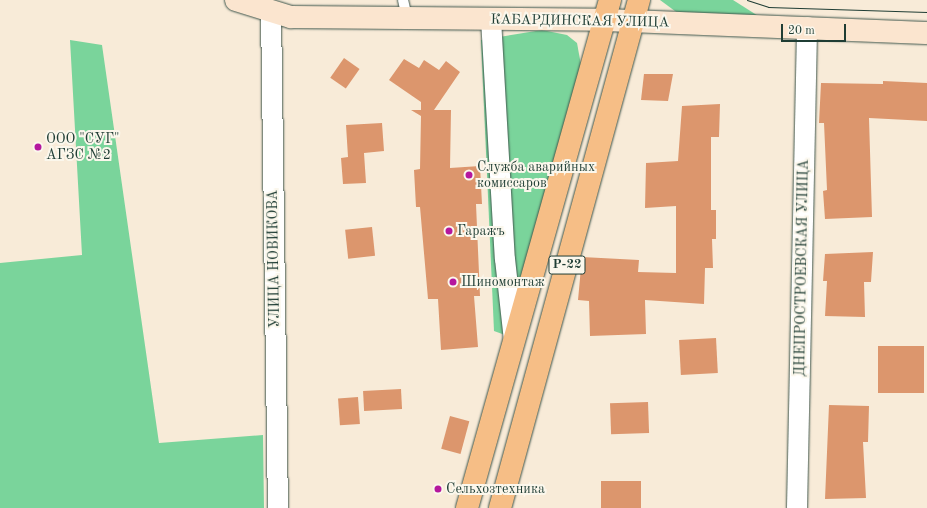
<!DOCTYPE html>
<meta charset="utf-8">
<style>
body{margin:0}
#map{position:relative;width:927px;height:508px;overflow:hidden;background:#f8ebd8;font-family:"Old Standard TT",serif}
div>[style]{position:absolute}
.green>*{inset:0;background:#7ad49b}
.building>*{inset:0;background:#dc966d;transform-origin:0 0}
.roads{filter:drop-shadow(0 0 1px #40574d) drop-shadow(0 0 1px #40574d)}
.lane>*{height:10px;margin:-5px;padding:0 5px;transform-origin:5px;border-radius:5px;background:#fff}
.street>*{height:20px;margin:-10px;padding:0 10px;transform-origin:10px;border-radius:10px;background:#fff}
.secondary>*{height:22px;margin:-11px;padding:0 11px;transform-origin:11px;border-radius:11px;background:#fbe5cf}
.highway>*{height:22px;margin:-11px;padding:0 11px;transform-origin:11px;border-radius:11px;background:#f6be86}
.tram>*{height:1px;margin:-0.5px;padding:0 0.5px;transform-origin:0.5px;border-radius:0.5px;background:#1f3d34}
.dots>*{width:11px;height:11px;translate:-50% -50%;box-sizing:border-box;border:2px solid #fbf7ec;border-radius:50%}
span{translate:-50% -50%;white-space:nowrap;text-align:center;line-height:1.15;-webkit-text-stroke:4px #fbf7ec;paint-order:stroke}
.shield-label span{padding:1px 3px;background:#fbf7ec;border:1px solid;border-radius:3px;-webkit-text-stroke-width:0}
.shield-label{font-size:13px;color:#1f3d34;font-weight:700}
.street-label{font-size:14px;color:#1f3d34}
.poi-label{font-size:14px;color:#1f3d34}
.left{translate:0 -50%;text-align:left}
.scale{position:absolute;left:781px;top:24px;width:65px;height:18px;box-sizing:border-box;border:2px solid #1f3d34;border-top:0;padding-left:5px;font-size:12px;line-height:14px;white-space:nowrap;color:#1f3d34;-webkit-text-stroke:3px #fbf7ec;paint-order:stroke}
</style>
<div id="map">
<div class="green">
<div style="clip-path:polygon(660px 0,733px 0,763px 19px,679px 14px)"></div>
<div style="clip-path:polygon(542px 30px,567px 35px,577px 43px,581px 65px,505px 335px,494px 331px,481px 40px)"></div>
<div style="clip-path:polygon(70px 40px,102px 45px,159px 443px,263px 435px,264px 508px,0 508px,0 263px,82px 255px)"></div>
</div>
<div class="building">
<div style="left:344px;top:58px;width:19px;height:24px;rotate:35deg"></div>
<div style="clip-path:polygon(404px 59px,419px 68px,424px 60px,439px 70px,446px 61px,460px 72px,434px 110px,451px 110px,450px 168px,480px 166px,482px 204px,476px 204px,480px 296px,474px 296px,478px 347px,441px 350px,438px 299px,428px 299px,420px 207px,416px 207px,414px 170px,420px 169px,421px 116px,411px 110px,421px 110px,421px 102px,389px 80px)"></div>
<div style="clip-path:polygon(644px 74px,673px 74px,668px 101px,641px 100px)"></div>
<div style="clip-path:polygon(883px 81px,927px 83px,927px 121px,869px 118px,872px 217px,825px 219px,823px 191px,827px 190px,824px 123px,819px 123px,821px 83px,883px 84px)"></div>
<div style="clip-path:polygon(720px 104px,719px 137px,711px 137px,711px 210px,716px 210px,716px 239px,712px 239px,713px 268px,705px 268px,704px 304px,645px 300px,646px 334px,590px 336px,589px 301px,578px 300px,582px 257px,639px 260px,638px 272px,676px 273px,676px 206px,645px 208px,646px 163px,678px 161px,682px 106px)"></div>
<div style="clip-path:polygon(382px 123px,384px 151px,364px 153px,366px 183px,343px 184px,341px 158px,348px 157px,346px 125px)"></div>
<div style="left:372px;top:227px;width:29px;height:27px;rotate:84deg"></div>
<div style="clip-path:polygon(873px 252px,871px 282px,864px 282px,865px 317px,825px 316px,827px 281px,823px 281px,825px 254px)"></div>
<div style="left:716px;top:338px;width:35px;height:37px;rotate:87deg"></div>
<div style="left:878px;top:346px;width:46px;height:47px"></div>
<div style="left:401px;top:389px;width:20px;height:38px;rotate:87deg"></div>
<div style="left:358px;top:397px;width:27px;height:20px;rotate:86deg"></div>
<div style="left:648px;top:402px;width:31px;height:38px;rotate:88deg"></div>
<div style="clip-path:polygon(829px 405px,869px 406px,868px 442px,863px 442px,866px 498px,825px 499px)"></div>
<div style="left:450px;top:416px;width:20px;height:34px;rotate:15deg"></div>
<div style="left:601px;top:481px;width:40px;height:27px"></div>
</div>
<div class="roads">
<div class="lane">
<div style="left:403px;top:0;width:18px;rotate:77deg"></div>
</div>
<div class="street">
<div style="left:271px;top:11px;width:497px;rotate:89.2deg"></div>
<div style="left:491px;top:19px;width:240px;rotate:86.7deg"></div>
<div style="left:505px;top:259px;width:81px;rotate:83.7deg"></div>
<div style="left:797px;top:508px;width:481px;rotate:-88.8deg"></div>
</div>
<div class="secondary">
<div style="left:236px;top:0;width:58px;rotate:17.2deg"></div>
<div style="left:291px;top:17px;width:313px;rotate:0.5deg"></div>
<div style="left:604px;top:20px;width:323px;rotate:2.3deg"></div>
</div>
<div class="highway">
<div style="left:467px;top:508px;width:528px;rotate:-74.28deg"></div>
<div style="left:500px;top:508px;width:527px;rotate:-74.7deg"></div>
</div>
</div>
<div class="tram">
<div style="left:747px;top:0;width:22px;rotate:18deg"></div>
<div style="left:768px;top:7px;width:159px;rotate:1.8deg"></div>
</div>
<div class="dots">
<div style="left:38px;top:147px;background:#b5179e"></div>
<div style="left:469px;top:175px;background:#b5179e"></div>
<div style="left:449px;top:231px;background:#b5179e"></div>
<div style="left:453px;top:282px;background:#b5179e"></div>
<div style="left:438px;top:489px;background:#b5179e"></div>
</div>
<div class="shield-label">
<span style="left:567px;top:265px">Р-22</span>
</div>
<div class="street-label">
<span style="left:580px;top:21px;rotate:1deg">КАБАРДИНСКАЯ УЛИЦА</span>
<span style="left:274px;top:259px;rotate:-91deg">УЛИЦА НОВИКОВА</span>
<span style="left:802px;top:268px;rotate:-89deg">ДНЕПРОСТРОЕВСКАЯ УЛИЦА</span>
</div>
<div class="poi-label">
<span class="left" style="left:46px;top:147px">ООО "СУГ"<br>АГЗС №2</span>
<span class="left" style="left:477px;top:175px">Служба аварийных<br>комиссаров</span>
<span class="left" style="left:457px;top:231px">Гаражъ</span>
<span class="left" style="left:461px;top:282px">Шиномонтаж</span>
<span class="left" style="left:446px;top:489px">Сельхозтехника</span>
</div>
<div class="scale">20 m</div>
</div>
